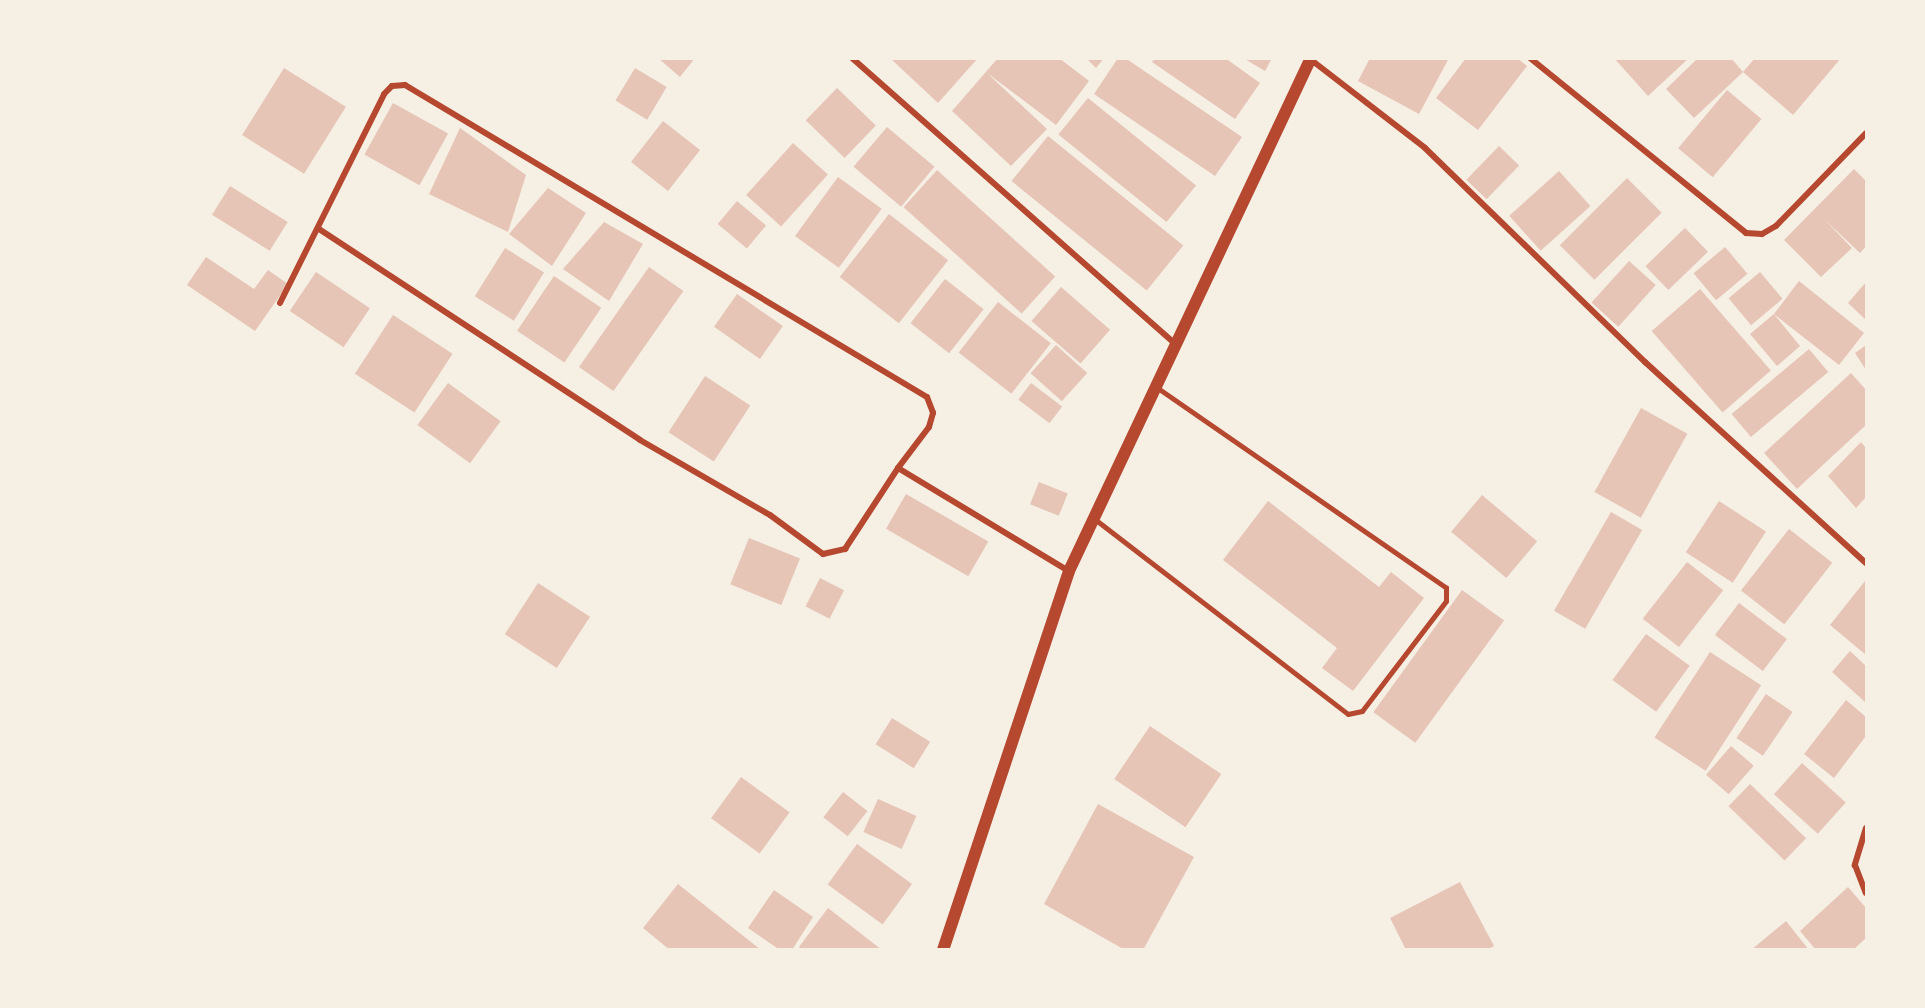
<!DOCTYPE html>
<style>
body{margin:0}
#map{position:relative;width:1925px;height:1008px;overflow:hidden;background:#f6efe4;font-family:"Varela Round",sans-serif}
div>[style]{position:absolute}
.building>*{inset:0;background:#e6c5b7;transform-origin:0 0}
.service>*{height:4.5px;margin:-2.25px;padding:0 2.25px;transform-origin:2.25px;border-radius:2.25px;background:#b5482f}
.minor>*{height:6px;margin:-3px;padding:0 3px;transform-origin:3px;border-radius:3px;background:#b5482f}
.secondary>*{height:12px;margin:-6px;padding:0 6px;transform-origin:6px;border-radius:6px;background:#b5482f}
span{translate:-50% -50%;white-space:nowrap;text-align:center;line-height:1.15;-webkit-text-stroke:4.5px #f6efe4;paint-order:stroke}
.frame{position:absolute;inset:0;border:60px solid #f6efe4;pointer-events:none}
</style>
<div id="map">
<div class="building">
<div style="clip-path:polygon(658px 58px,695px 58px,680px 77px)"></div>
<div style="clip-path:polygon(890px 58px,978px 58px,938px 103px)"></div>
<div style="clip-path:polygon(998px 58px,1059px 58px,1089px 81px,1056px 125px,987px 73px,1047px 129px,1011px 166px,952px 111px)"></div>
<div style="clip-path:polygon(1086px 58px,1104px 58px,1096px 68px)"></div>
<div style="clip-path:polygon(1118px 58px,1125px 58px,1242px 137px,1215px 176px,1094px 94px)"></div>
<div style="clip-path:polygon(1155px 58px,1225px 58px,1260px 83px,1235px 119px,1152px 62px)"></div>
<div style="clip-path:polygon(1243px 58px,1272px 58px,1265px 71px)"></div>
<div style="clip-path:polygon(1370px 58px,1449px 58px,1419px 114px,1358px 81px)"></div>
<div style="clip-path:polygon(1466px 58px,1517px 58px,1527px 66px,1478px 130px,1436px 98px)"></div>
<div style="clip-path:polygon(1614px 58px,1689px 58px,1648px 96px)"></div>
<div style="clip-path:polygon(1698px 58px,1731px 58px,1743px 72px,1694px 118px,1666px 89px)"></div>
<div style="clip-path:polygon(1755px 58px,1841px 58px,1793px 115px,1743px 72px)"></div>
<div style="left:284px;top:68px;width:73px;height:79px;rotate:32deg"></div>
<div style="left:635px;top:68px;width:37px;height:38px;rotate:31deg"></div>
<div style="left:837px;top:88px;width:54px;height:45px;rotate:44deg"></div>
<div style="left:1727px;top:90px;width:45px;height:76px;rotate:40deg"></div>
<div style="left:1088px;top:98px;width:139px;height:47px;rotate:39deg"></div>
<div style="left:393px;top:103px;width:63px;height:59px;rotate:29deg"></div>
<div style="left:663px;top:121px;width:47px;height:52px;rotate:38deg"></div>
<div style="left:887px;top:127px;width:62px;height:52px;rotate:40deg"></div>
<div style="clip-path:polygon(460px 128px,526px 175px,508px 232px,429px 194px)"></div>
<div style="left:1048px;top:136px;width:174px;height:58px;rotate:39deg"></div>
<div style="left:793px;top:143px;width:47px;height:70px;rotate:42deg"></div>
<div style="left:1499px;top:146px;width:28px;height:47px;rotate:44deg"></div>
<div style="clip-path:polygon(1854px 169px,1866px 181px,1866px 246px,1860px 253px,1825px 220px,1852px 248px,1821px 277px,1784px 240px)"></div>
<div style="left:937px;top:170px;width:159px;height:50px;rotate:42deg"></div>
<div style="left:1559px;top:171px;width:47px;height:67px;rotate:48deg"></div>
<div style="left:838px;top:177px;width:54px;height:73px;rotate:36deg"></div>
<div style="left:1627px;top:178px;width:49px;height:95px;rotate:45deg"></div>
<div style="left:230px;top:186px;width:68px;height:34px;rotate:32deg"></div>
<div style="clip-path:polygon(548px 188px,586px 213px,552px 266px,509px 234px)"></div>
<div style="left:737px;top:201px;width:38px;height:30px;rotate:40deg"></div>
<div style="left:889px;top:214px;width:75px;height:80px;rotate:38deg"></div>
<div style="clip-path:polygon(604px 222px,643px 244px,609px 301px,563px 269px)"></div>
<div style="left:1685px;top:228px;width:33px;height:55px;rotate:46deg"></div>
<div style="left:1725px;top:247px;width:35px;height:41px;rotate:50deg"></div>
<div style="left:505px;top:248px;width:46px;height:57px;rotate:32deg"></div>
<div style="clip-path:polygon(206px 257px,254px 289px,268px 270px,288px 284px,255px 331px,187px 285px)"></div>
<div style="left:1629px;top:261px;width:36px;height:56px;rotate:42deg"></div>
<div style="left:649px;top:267px;width:42px;height:122px;rotate:35deg"></div>
<div style="left:316px;top:272px;width:65px;height:47px;rotate:34deg"></div>
<div style="left:1760px;top:272px;width:35px;height:41px;rotate:50deg"></div>
<div style="left:554px;top:276px;width:57px;height:66px;rotate:34deg"></div>
<div style="left:945px;top:279px;width:49px;height:56px;rotate:38deg"></div>
<div style="clip-path:polygon(1799px 281px,1864px 333px,1839px 365px,1774px 314px,1800px 346px,1777px 366px,1750px 334px,1774px 314px)"></div>
<div style="clip-path:polygon(1866px 282px,1866px 320px,1848px 303px)"></div>
<div style="left:1061px;top:287px;width:65px;height:45px;rotate:41deg"></div>
<div style="left:1700px;top:289px;width:108px;height:64px;rotate:49deg"></div>
<div style="left:737px;top:294px;width:56px;height:40px;rotate:35deg"></div>
<div style="left:998px;top:302px;width:67px;height:64px;rotate:38deg"></div>
<div style="left:393px;top:315px;width:71px;height:70px;rotate:33deg"></div>
<div style="left:1056px;top:345px;width:42px;height:38px;rotate:42deg"></div>
<div style="clip-path:polygon(1866px 345px,1866px 370px,1855px 353px)"></div>
<div style="left:1809px;top:349px;width:30px;height:101px;rotate:50deg"></div>
<div style="clip-path:polygon(1851px 373px,1866px 390px,1866px 425px,1797px 489px,1764px 453px)"></div>
<div style="left:705px;top:376px;width:54px;height:67px;rotate:33deg"></div>
<div style="left:448px;top:383px;width:65px;height:52px;rotate:36deg"></div>
<div style="left:1031px;top:383px;width:39px;height:21px;rotate:37deg"></div>
<div style="left:1641px;top:408px;width:53px;height:96px;rotate:29deg"></div>
<div style="clip-path:polygon(1861px 442px,1866px 448px,1866px 497px,1856px 508px,1828px 476px)"></div>
<div style="left:1039px;top:482px;width:31px;height:24px;rotate:22deg"></div>
<div style="left:906px;top:494px;width:95px;height:40px;rotate:30deg"></div>
<div style="left:1482px;top:495px;width:72px;height:48px;rotate:40deg"></div>
<div style="clip-path:polygon(1268px 501px,1379px 587px,1391px 572px,1424px 598px,1353px 691px,1322px 668px,1337px 648px,1223px 560px)"></div>
<div style="left:1719px;top:501px;width:56px;height:61px;rotate:33deg"></div>
<div style="left:1611px;top:512px;width:36px;height:114px;rotate:30deg"></div>
<div style="left:1789px;top:529px;width:55px;height:78px;rotate:38deg"></div>
<div style="left:749px;top:538px;width:55px;height:50px;rotate:22deg"></div>
<div style="left:1687px;top:562px;width:46px;height:72px;rotate:38deg"></div>
<div style="left:820px;top:578px;width:27px;height:32px;rotate:27deg"></div>
<div style="clip-path:polygon(1865px 581px,1866px 583px,1866px 655px,1830px 625px)"></div>
<div style="left:538px;top:583px;width:62px;height:61px;rotate:33deg"></div>
<div style="left:1462px;top:590px;width:52px;height:151px;rotate:36deg"></div>
<div style="left:1739px;top:603px;width:60px;height:40px;rotate:37deg"></div>
<div style="left:1646px;top:634px;width:54px;height:57px;rotate:36deg"></div>
<div style="clip-path:polygon(1850px 651px,1866px 666px,1866px 703px,1832px 672px)"></div>
<div style="left:1710px;top:652px;width:61px;height:102px;rotate:33deg"></div>
<div style="left:1766px;top:694px;width:32px;height:53px;rotate:34deg"></div>
<div style="clip-path:polygon(1846px 700px,1866px 717px,1866px 736px,1834px 778px,1804px 754px)"></div>
<div style="left:892px;top:718px;width:45px;height:31px;rotate:32deg"></div>
<div style="left:1150px;top:726px;width:86px;height:64px;rotate:34deg"></div>
<div style="left:1731px;top:746px;width:30px;height:38px;rotate:41deg"></div>
<div style="left:1802px;top:763px;width:59px;height:42px;rotate:42deg"></div>
<div style="left:741px;top:777px;width:60px;height:51px;rotate:36deg"></div>
<div style="left:1750px;top:784px;width:78px;height:31px;rotate:44deg"></div>
<div style="left:843px;top:792px;width:31px;height:32px;rotate:38deg"></div>
<div style="left:878px;top:799px;width:42px;height:36px;rotate:24deg"></div>
<div style="clip-path:polygon(1098px 804px,1194px 857px,1143px 950px,1125px 950px,1044px 904px)"></div>
<div style="left:857px;top:844px;width:68px;height:50px;rotate:36deg"></div>
<div style="clip-path:polygon(1460px 882px,1494px 946px,1487px 950px,1406px 950px,1390px 918px)"></div>
<div style="clip-path:polygon(678px 884px,761px 950px,670px 950px,643px 928px)"></div>
<div style="clip-path:polygon(1848px 887px,1866px 908px,1866px 938px,1853px 950px,1816px 950px,1800px 931px)"></div>
<div style="clip-path:polygon(774px 890px,813px 917px,792px 950px,780px 950px,748px 928px)"></div>
<div style="clip-path:polygon(828px 908px,882px 950px,802px 950px,799px 947px)"></div>
<div style="clip-path:polygon(1786px 921px,1809px 950px,1751px 950px)"></div>
</div>
<div class="service">
<div style="left:1095px;top:519px;width:319px;rotate:37.6deg"></div>
<div style="left:1348px;top:714px;width:14px;rotate:-12deg"></div>
<div style="left:1362px;top:711px;width:138px;rotate:-52.6deg"></div>
<div style="left:1446px;top:601px;width:13px;rotate:-90deg"></div>
<div style="left:1446px;top:588px;width:351px;rotate:-145.3deg"></div>
</div>
<div class="minor">
<div style="left:852px;top:58px;width:431px;rotate:41.5deg"></div>
<div style="left:1530px;top:58px;width:278px;rotate:39deg"></div>
<div style="left:1746px;top:233px;width:16px;rotate:4deg"></div>
<div style="left:1762px;top:234px;width:16px;rotate:-30deg"></div>
<div style="left:1776px;top:226px;width:129px;rotate:-45.9deg"></div>
<div style="left:1310px;top:59px;width:145px;rotate:37.7deg"></div>
<div style="left:1425px;top:148px;width:307px;rotate:44.2deg"></div>
<div style="left:1645px;top:362px;width:299px;rotate:42.3deg"></div>
<div style="left:319px;top:229px;width:384px;rotate:33.3deg"></div>
<div style="left:640px;top:440px;width:150px;rotate:30deg"></div>
<div style="left:770px;top:515px;width:66px;rotate:36.3deg"></div>
<div style="left:823px;top:554px;width:23px;rotate:-13deg"></div>
<div style="left:845px;top:549px;width:97px;rotate:-56.8deg"></div>
<div style="left:280px;top:303px;width:233px;rotate:-63.5deg"></div>
<div style="left:384px;top:94px;width:11px;rotate:-45deg"></div>
<div style="left:392px;top:86px;width:13px;rotate:-4deg"></div>
<div style="left:405px;top:85px;width:608px;rotate:30.87deg"></div>
<div style="left:927px;top:397px;width:17px;rotate:69deg"></div>
<div style="left:933px;top:413px;width:15px;rotate:106deg"></div>
<div style="left:929px;top:427px;width:51px;rotate:127.1deg"></div>
<div style="left:898px;top:468px;width:200px;rotate:31.1deg"></div>
<div style="left:1866px;top:828px;width:39px;rotate:107deg"></div>
<div style="left:1855px;top:865px;width:30px;rotate:69deg"></div>
</div>
<div class="secondary">
<div style="left:943px;top:950px;width:399px;rotate:-71.6deg"></div>
<div style="left:1069px;top:571px;width:567px;rotate:-64.75deg"></div>
</div>
<div class="frame"></div>
</div>
